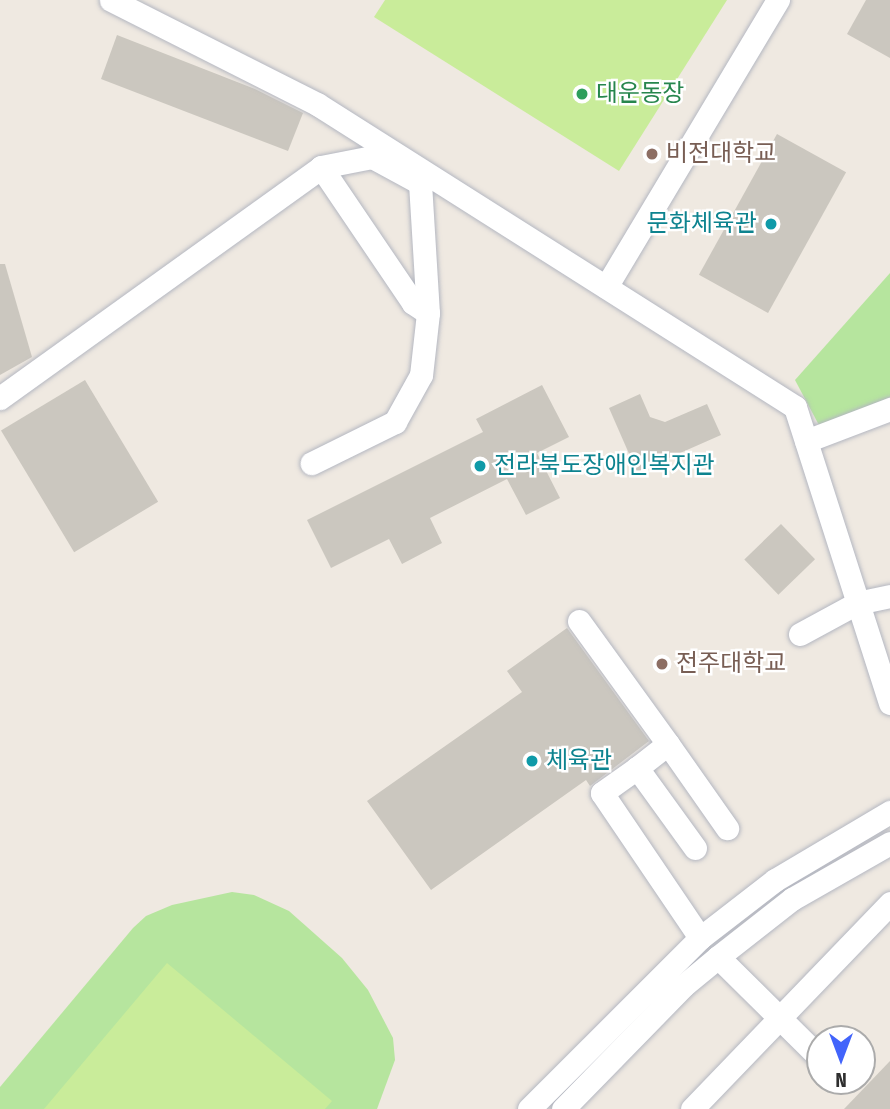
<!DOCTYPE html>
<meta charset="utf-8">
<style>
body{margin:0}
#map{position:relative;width:890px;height:1109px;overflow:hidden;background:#efe9e1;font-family:"Fira Sans Condensed","Noto Sans KR",sans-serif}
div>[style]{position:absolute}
.green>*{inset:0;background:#b6e59e}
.pitch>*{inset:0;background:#c9ec9a}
.building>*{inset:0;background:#cbc7bf;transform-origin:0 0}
.roads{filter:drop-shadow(0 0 2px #b4b7c1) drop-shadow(0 0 2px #b4b7c1)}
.minor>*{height:23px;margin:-11.5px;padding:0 11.5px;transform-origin:11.5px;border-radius:11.5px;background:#fff}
.dots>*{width:19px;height:19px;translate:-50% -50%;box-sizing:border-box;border:4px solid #fff;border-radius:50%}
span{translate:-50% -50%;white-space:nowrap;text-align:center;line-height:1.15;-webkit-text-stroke:5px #fff;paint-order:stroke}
.leisure-label{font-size:24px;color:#27864d}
.left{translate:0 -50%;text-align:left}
.education-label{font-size:24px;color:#785e54}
.culture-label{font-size:24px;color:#0d838f}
.right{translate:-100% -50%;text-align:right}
.north{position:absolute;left:806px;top:1025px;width:70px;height:70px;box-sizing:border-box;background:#fff;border:2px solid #ababab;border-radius:50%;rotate:180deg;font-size:19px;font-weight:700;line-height:28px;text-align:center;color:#2e2e2e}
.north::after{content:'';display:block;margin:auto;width:24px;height:32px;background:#4264fb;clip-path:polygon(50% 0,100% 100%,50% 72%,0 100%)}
</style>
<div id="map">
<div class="green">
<div style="clip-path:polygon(890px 273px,890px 397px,821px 429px,795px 380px)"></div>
<div style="clip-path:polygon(232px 892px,254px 895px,289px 911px,342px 958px,368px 990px,393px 1038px,395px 1060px,377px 1109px,0 1109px,0 1087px,133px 928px,146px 916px,172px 905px)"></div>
</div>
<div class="pitch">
<div style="clip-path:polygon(385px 0,727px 0,619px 171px,374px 17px)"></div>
<div style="clip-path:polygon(167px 963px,332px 1101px,325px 1109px,44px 1109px)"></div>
</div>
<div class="building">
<div style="clip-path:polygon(866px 0,890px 0,890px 58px,847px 34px)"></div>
<div style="clip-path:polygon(117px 35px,255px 89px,303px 113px,288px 151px,101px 79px)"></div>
<div style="left:777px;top:134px;width:79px;height:161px;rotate:29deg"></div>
<div style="clip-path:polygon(0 264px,5px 264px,32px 357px,0 375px)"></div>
<div style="left:85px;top:380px;width:142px;height:98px;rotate:59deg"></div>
<div style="clip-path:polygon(542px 385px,569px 437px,537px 453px,560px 498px,526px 515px,507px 479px,430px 518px,442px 543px,402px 564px,389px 539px,331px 568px,307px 520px,483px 432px,476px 419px)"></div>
<div style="clip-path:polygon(640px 394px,650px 417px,665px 422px,707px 404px,721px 435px,637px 472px,609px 408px)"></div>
<div style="left:781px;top:524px;width:49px;height:51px;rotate:46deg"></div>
<div style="clip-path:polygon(567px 628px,649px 741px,590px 786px,586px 780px,431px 890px,367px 801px,522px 692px,507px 671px)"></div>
<div style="clip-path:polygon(890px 1061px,890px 1109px,844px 1109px)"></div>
</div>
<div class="roads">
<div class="minor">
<div style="left:111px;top:0;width:231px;rotate:26.8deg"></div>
<div style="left:317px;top:104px;width:566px;rotate:32.37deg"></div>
<div style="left:795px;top:407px;width:311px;rotate:72.2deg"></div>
<div style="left:321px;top:167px;width:164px;rotate:55.9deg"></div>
<div style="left:413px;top:303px;width:18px;rotate:34deg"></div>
<div style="left:606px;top:287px;width:335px;rotate:-59.1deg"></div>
<div style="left:0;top:398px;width:395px;rotate:-35.7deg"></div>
<div style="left:321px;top:167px;width:52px;rotate:-11.1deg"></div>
<div style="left:372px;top:157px;width:55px;rotate:28.4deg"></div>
<div style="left:420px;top:183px;width:130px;rotate:86.5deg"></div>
<div style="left:428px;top:313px;width:62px;rotate:96.4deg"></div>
<div style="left:421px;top:375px;width:54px;rotate:119deg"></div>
<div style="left:395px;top:422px;width:93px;rotate:153.7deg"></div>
<div style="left:806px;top:441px;width:90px;rotate:-20.9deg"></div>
<div style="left:579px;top:621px;width:152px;rotate:54.1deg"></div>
<div style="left:800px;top:634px;width:65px;rotate:-28.5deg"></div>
<div style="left:857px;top:603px;width:34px;rotate:-12deg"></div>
<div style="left:637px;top:768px;width:39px;rotate:-38deg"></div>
<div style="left:668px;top:744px;width:103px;rotate:54.9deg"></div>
<div style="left:695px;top:848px;width:99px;rotate:-125.9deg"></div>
<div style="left:637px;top:768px;width:43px;rotate:144.5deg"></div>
<div style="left:602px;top:793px;width:175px;rotate:55.9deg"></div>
<div style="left:718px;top:957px;width:144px;rotate:44.7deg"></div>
<div style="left:529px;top:1109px;width:242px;rotate:-45deg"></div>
<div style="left:700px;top:938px;width:95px;rotate:-37.7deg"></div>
<div style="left:775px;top:880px;width:134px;rotate:-30.6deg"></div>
<div style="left:563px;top:1109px;width:172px;rotate:-45.7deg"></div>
<div style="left:683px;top:986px;width:45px;rotate:-39.6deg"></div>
<div style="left:718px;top:957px;width:94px;rotate:-38.1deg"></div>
<div style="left:792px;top:899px;width:113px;rotate:-29.7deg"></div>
<div style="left:692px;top:1109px;width:286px;rotate:-46.1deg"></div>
</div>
</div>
<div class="dots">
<div style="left:582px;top:94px;background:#2e9e5b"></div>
<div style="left:652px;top:154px;background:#8d6e63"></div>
<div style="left:771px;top:224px;background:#0f9aa8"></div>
<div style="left:480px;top:466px;background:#0f9aa8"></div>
<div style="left:662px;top:664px;background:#8d6e63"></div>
<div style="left:532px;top:761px;background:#0f9aa8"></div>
</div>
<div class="leisure-label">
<span class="left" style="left:596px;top:94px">대운동장</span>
</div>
<div class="education-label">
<span class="left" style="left:666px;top:154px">비전대학교</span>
<span class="left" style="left:676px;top:664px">전주대학교</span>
</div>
<div class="culture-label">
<span class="right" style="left:757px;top:224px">문화체육관</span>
<span class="left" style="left:494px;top:466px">전라북도장애인복지관</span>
<span class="left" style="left:546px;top:761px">체육관</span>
</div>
<div class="north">N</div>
</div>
